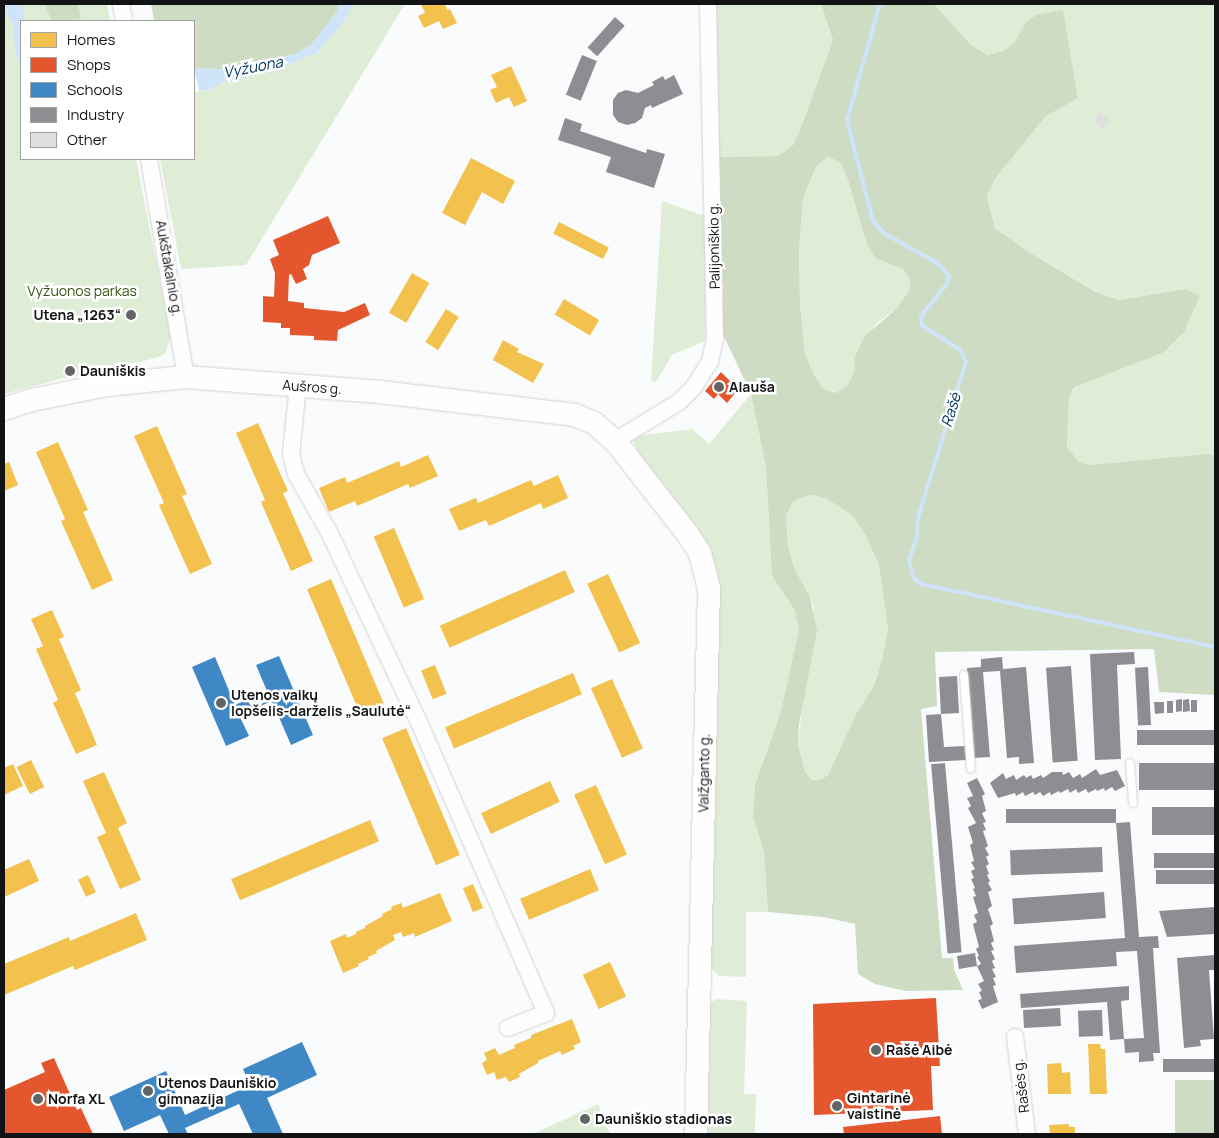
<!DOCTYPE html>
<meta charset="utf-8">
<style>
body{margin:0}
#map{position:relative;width:1219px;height:1138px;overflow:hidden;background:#fafbfc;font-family:Manrope,sans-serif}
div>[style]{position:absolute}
.green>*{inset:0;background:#e0edd6}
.forest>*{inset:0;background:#cfdcc4;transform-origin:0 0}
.water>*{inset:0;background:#cfe4f9}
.homes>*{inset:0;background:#f2c14e;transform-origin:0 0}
.shops>*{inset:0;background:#e4572e}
.schools>*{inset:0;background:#3f88c5}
.industry>*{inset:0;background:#8d8d92;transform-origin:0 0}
.stream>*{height:4px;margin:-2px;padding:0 2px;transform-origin:2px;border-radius:2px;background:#cfe4f9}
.building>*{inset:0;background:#e0e0e0;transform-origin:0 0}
.roads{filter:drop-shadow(0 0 1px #d1d2d3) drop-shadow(0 0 1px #d1d2d3)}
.lane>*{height:8px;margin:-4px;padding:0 4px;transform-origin:4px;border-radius:4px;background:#fefeff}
.street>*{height:16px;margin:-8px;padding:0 8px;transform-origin:8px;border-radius:8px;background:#fefeff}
.secondary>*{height:22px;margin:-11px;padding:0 11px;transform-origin:11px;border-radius:11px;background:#fefeff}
.dots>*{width:14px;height:14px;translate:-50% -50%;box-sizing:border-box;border:2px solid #fff;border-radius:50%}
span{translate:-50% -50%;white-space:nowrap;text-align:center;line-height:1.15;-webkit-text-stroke:5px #fff;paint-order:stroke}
.street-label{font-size:14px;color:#121314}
.park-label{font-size:14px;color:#35500f}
.poi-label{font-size:14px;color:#121314;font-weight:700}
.right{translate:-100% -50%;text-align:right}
.left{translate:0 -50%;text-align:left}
.water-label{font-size:15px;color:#003461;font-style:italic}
.frame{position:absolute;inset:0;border:5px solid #121314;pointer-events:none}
.legend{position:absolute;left:20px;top:20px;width:175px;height:140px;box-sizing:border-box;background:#fff;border:1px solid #a0a1a1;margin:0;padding:6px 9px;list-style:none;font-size:15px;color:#121314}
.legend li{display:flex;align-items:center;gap:10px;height:25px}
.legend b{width:25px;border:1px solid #a0a1a1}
</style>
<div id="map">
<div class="green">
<div style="clip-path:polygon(4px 4px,107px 4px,110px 21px,21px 21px,21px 159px,136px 159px,171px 336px,165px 354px,156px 358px,60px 379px,4px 394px)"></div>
<div style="clip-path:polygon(352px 4px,405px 4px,246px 265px,181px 269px,160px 159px,194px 159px,194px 92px,209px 90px,224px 82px,276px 70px,318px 52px,346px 19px)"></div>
<div style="clip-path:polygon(713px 4px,821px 4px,833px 40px,800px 130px,793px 145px,778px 156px,718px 157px)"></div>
<div style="clip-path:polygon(934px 4px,1215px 4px,1215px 455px,1205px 454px,1089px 465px,1079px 462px,1072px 455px,1067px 447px,1069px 400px,1071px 392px,1185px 289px,1119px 300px,1097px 292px,1027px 251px,995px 228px,987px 196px,995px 179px,1045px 117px,1078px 98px,1063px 11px,1036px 15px,1025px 23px,1014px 43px,1003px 51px,988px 55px,971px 45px)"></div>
<div style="clip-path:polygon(828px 157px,840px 162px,848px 180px,866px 242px,875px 258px,903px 269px,910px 279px,909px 291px,896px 309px,877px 323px,855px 357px,854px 372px,847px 386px,836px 393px,823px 388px,813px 373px,805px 353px,800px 304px,799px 249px,803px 199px,816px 166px)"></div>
<div style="clip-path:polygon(662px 201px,705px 216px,705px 341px,672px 355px,656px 382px,651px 381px)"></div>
<div style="clip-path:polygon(751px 394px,766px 467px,772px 576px,794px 609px,799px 629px,781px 711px,755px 785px,753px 817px,764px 852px,768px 912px,746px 912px,746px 977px,720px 976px,711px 969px,710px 964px,719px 591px,717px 570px,710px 547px,702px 536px,637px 452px,633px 440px,636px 436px,692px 429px,709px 444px)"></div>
<div style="clip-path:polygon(811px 495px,825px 498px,840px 506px,853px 516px,866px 536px,879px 565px,888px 628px,882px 660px,874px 686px,856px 714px,828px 775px,820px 780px,812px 780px,805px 772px,798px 744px,814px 606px,794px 568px,788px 545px,786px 516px,792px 503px,801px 498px)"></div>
<div style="clip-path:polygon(717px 999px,747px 1001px,744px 1094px,756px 1094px,755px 1134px,705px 1134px,708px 1008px,711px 1002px)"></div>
<div style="clip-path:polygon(598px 1104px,610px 1134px,533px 1134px)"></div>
</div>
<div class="forest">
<div style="clip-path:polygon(44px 4px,78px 4px,81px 19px,52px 21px)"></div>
<div style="clip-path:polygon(151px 4px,339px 4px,338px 11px,311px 45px,296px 54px,219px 70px,207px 68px,194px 69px,194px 21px,154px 21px)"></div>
<div style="clip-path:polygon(evenodd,821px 4px,934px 4px,971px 45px,988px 55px,1003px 51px,1014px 43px,1025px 23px,1036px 15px,1063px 10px,1078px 98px,1045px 117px,995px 179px,987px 196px,995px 228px,1027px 251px,1096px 292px,1119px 300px,1185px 289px,1200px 296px,1184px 332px,1164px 352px,1075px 387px,1071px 392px,1069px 400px,1067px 447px,1079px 462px,1089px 465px,1205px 454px,1215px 455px,1215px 695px,1159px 692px,1154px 649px,935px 652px,937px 706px,921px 709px,942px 958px,953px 958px,954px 970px,963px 990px,906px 991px,875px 984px,858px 974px,855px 924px,823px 917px,768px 912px,764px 852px,753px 817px,755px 785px,781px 711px,799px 629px,794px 609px,772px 576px,766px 467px,751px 394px,721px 330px,723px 293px,718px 157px,778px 156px,793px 145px,800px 130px,833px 40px,821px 4px,828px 157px,840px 162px,848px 180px,866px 242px,875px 258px,903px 269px,910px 279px,909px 291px,896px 309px,864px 337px,855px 357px,854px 372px,847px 386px,835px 393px,823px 388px,813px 373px,805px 353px,800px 304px,799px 249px,803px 199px,816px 166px,828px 157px,821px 4px,811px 495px,825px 498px,840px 507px,853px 516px,866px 536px,879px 565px,888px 628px,882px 660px,874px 686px,856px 714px,828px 775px,820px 780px,812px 780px,805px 772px,798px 744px,799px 725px,817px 630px,810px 597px,794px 568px,788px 545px,786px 516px,792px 503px,801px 498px,811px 495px)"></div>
<div style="left:1215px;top:1080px;width:54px;height:40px;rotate:90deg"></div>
</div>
<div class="water">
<div style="clip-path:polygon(4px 4px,20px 4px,24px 11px,24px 21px,21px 21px,21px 66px,16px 55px,13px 25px,4px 8px)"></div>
<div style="clip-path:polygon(339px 4px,352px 5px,346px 19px,318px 52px,276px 70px,224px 82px,209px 90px,199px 91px,194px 69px,207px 68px,219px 70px,241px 67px,296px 54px,311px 45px,337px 11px)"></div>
</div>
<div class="homes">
<div style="clip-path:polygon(421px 4px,445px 4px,447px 10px,450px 9px,457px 23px,443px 29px,439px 21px,424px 28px,418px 16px,425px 13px)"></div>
<div style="clip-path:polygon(511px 66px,527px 101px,514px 107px,509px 97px,496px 103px,490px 90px,497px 87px,491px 75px)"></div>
<div style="clip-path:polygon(471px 158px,515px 181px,503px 204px,482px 192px,465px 225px,442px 213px)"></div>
<div style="left:559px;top:222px;width:56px;height:13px;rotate:27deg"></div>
<div style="left:412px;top:273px;width:20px;height:46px;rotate:30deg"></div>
<div style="left:564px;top:299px;width:41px;height:18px;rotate:31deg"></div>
<div style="left:446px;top:309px;width:15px;height:39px;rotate:32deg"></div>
<div style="clip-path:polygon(503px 340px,519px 349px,517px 352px,544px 364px,533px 383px,493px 360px)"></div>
<div style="clip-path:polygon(258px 423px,288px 491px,283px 493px,313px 561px,291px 571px,261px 502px,265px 500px,236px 433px)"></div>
<div style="clip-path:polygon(157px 426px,187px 494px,182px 496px,212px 564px,190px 574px,159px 505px,164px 503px,134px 436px)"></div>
<div style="clip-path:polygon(58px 442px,88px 510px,83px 512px,113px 580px,92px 590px,61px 521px,65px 519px,36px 452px)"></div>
<div style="clip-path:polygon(428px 455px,438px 476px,410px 488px,408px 484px,357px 506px,355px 501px,329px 512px,319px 488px,345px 477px,347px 483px,399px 461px,401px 467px)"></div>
<div style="clip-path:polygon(9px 462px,18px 485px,4px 491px,4px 464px)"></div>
<div style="clip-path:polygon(558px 475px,568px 498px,543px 509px,541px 503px,489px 526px,486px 520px,459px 531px,449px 509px,476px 498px,478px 503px,531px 480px,534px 486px)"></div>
<div style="left:394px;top:528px;width:77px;height:22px;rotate:67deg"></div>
<div style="left:565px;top:570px;width:24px;height:137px;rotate:66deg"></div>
<div style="left:608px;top:574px;width:76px;height:23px;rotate:65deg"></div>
<div style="left:331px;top:579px;width:136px;height:26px;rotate:67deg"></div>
<div style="clip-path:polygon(52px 610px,64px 637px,59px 639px,81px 690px,75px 693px,97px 745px,76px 754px,53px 703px,58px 700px,36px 649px,43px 646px,31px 619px)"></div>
<div style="left:435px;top:665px;width:31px;height:15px;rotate:68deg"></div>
<div style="left:573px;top:673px;width:23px;height:139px;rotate:67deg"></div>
<div style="left:612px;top:679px;width:76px;height:23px;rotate:66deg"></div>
<div style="left:406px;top:728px;width:138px;height:26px;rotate:67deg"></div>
<div style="left:31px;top:760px;width:30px;height:16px;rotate:64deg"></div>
<div style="clip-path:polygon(13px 764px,23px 786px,4px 795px,4px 768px)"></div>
<div style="clip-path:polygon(104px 772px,127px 823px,118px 828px,141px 880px,120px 889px,97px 837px,106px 833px,83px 781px)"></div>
<div style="left:550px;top:781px;width:23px;height:76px;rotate:65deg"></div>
<div style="left:596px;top:785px;width:76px;height:24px;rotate:66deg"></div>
<div style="left:370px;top:820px;width:23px;height:151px;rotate:67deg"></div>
<div style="clip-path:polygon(29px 859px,39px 881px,4px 897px,4px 870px)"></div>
<div style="left:590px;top:869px;width:23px;height:76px;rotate:67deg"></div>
<div style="left:88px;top:875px;width:19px;height:11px;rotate:65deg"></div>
<div style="left:473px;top:884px;width:26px;height:11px;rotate:67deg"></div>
<div style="clip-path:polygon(440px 893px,452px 921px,415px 937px,414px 933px,403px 937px,401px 932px,393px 935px,395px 940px,376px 951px,377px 953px,368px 957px,369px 959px,358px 964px,359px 966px,343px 973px,330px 941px,346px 934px,347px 938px,356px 934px,356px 932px,365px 928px,365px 926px,383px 916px,382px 914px,392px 909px,391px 907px,401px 903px,403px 908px)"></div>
<div style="clip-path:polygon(136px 913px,147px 940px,75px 970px,73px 966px,4px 995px,4px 964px,69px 937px,70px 941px)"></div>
<div style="left:610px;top:962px;width:38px;height:30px;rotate:65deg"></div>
<div style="clip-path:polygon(572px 1019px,581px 1042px,573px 1046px,575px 1049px,562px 1055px,560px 1051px,538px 1061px,538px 1063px,519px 1074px,520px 1077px,509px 1082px,506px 1077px,497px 1080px,494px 1072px,487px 1075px,482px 1063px,487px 1060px,484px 1053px,495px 1048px,499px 1055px,515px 1048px,514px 1045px,531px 1038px,531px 1035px)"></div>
<div style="clip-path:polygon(1088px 1044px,1100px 1044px,1101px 1049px,1105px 1049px,1107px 1094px,1090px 1094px)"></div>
<div style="clip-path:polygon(1061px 1063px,1062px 1073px,1070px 1072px,1071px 1094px,1048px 1094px,1047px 1064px)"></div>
<div style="clip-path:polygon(1069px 1124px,1069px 1127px,1075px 1127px,1075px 1134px,1050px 1134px,1049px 1125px)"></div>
</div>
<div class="shops">
<div style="clip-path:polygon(328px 216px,340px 243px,312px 255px,309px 265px,303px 269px,307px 279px,296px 284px,291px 274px,289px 275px,288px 301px,304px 303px,304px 308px,344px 312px,365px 303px,370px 315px,338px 330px,337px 341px,314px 340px,314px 336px,290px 335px,290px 328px,281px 328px,281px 323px,263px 322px,263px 296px,274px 297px,275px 273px,270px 259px,279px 255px,273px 240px)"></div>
<div style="clip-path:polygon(721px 372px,730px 381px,727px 384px,736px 392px,727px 403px,718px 394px,714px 399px,705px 391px)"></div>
<div style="clip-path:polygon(936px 998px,940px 1066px,931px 1066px,933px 1110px,814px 1115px,813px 1004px)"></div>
<div style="clip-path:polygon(54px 1058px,77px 1110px,81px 1108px,93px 1134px,5px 1134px,4px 1090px,45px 1072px,41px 1063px)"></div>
<div style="clip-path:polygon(940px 1116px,942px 1134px,844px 1134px,843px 1127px)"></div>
</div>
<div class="schools">
<div style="clip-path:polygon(279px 656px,313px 735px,291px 745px,272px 701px,239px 715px,249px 736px,226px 746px,192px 667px,215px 657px,235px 705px,267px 691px,256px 665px)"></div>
<div style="clip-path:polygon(302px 1042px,317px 1075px,267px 1098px,283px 1134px,253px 1134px,239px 1104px,185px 1128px,188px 1134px,169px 1134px,160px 1115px,124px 1131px,109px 1097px,166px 1071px,185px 1115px,250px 1085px,243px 1069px)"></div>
</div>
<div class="industry">
<div style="left:615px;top:17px;width:13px;height:41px;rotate:42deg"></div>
<div style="left:582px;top:55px;width:16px;height:43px;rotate:22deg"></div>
<div style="clip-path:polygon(674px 75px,683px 94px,652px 108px,651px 105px,645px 108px,642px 118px,635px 123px,627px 125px,618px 122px,613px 115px,613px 100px,618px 93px,626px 90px,638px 93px,654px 85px,652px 82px,663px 76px,665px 80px)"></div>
<div style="clip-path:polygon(565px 118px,582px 124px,580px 131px,646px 153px,647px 149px,665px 154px,654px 188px,606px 172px,611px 157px,558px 140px)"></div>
<div style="clip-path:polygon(1134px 652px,1135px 664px,1117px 665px,1121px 759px,1095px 760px,1090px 654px)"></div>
<div style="clip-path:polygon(1002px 657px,1003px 669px,1026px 667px,1034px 763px,1019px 764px,1019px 757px,1007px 758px,1000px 671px,983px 672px,990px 757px,974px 758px,967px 668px,981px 667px,981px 659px)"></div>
<div style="left:1071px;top:666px;width:95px;height:25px;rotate:86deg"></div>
<div style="left:1148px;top:667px;width:58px;height:13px;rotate:87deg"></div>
<div style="clip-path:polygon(957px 676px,959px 713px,941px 714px,944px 747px,965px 746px,966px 760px,929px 762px,926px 715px,941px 714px,939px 677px)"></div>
<div style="clip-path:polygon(1182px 699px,1182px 711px,1176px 712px,1176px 700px)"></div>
<div style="clip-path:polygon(1189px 699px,1190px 711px,1183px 712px,1183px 700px)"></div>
<div style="left:1191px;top:700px;width:6px;height:12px"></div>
<div style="left:1167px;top:701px;width:6px;height:12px"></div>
<div style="clip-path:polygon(1154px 702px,1164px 702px,1164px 713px,1155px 714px)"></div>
<div style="left:1215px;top:730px;width:15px;height:78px;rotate:90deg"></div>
<div style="left:945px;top:763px;width:190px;height:14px;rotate:85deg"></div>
<div style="left:1215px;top:763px;width:27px;height:76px;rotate:90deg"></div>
<div style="clip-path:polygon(1096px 769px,1100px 775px,1117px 770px,1125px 786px,1115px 791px,1112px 787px,1105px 791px,1104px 788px,1097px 791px,1096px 789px,1088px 793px,1086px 789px,1078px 793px,1076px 789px,1070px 793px,1068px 789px,1060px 793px,1059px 791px,1051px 795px,1050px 792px,1043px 796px,1040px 792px,1035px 795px,1033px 792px,1025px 796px,1023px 792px,1016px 796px,1015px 793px,998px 798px,990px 783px,1003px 773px,1006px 779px,1014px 775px,1016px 780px,1024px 775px,1026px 778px,1031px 775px,1033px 779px,1041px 775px,1043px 778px,1052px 772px,1062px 772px,1063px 775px,1069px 772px,1073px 778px,1080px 774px,1082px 778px)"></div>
<div style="clip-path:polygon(977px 778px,985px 794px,982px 796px,986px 811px,982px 813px,986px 822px,983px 823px,986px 830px,983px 831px,988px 846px,985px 848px,989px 855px,986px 857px,989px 864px,986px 866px,989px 874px,987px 875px,990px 881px,988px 883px,992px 890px,988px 892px,992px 906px,988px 909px,993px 924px,990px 926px,994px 941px,991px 943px,994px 950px,991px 951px,995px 959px,992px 961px,995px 968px,992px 969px,996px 977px,993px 978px,996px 985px,993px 986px,998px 1002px,982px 1009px,978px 1000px,982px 999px,979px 992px,982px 991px,978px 984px,984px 981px,977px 966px,959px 969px,957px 956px,975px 953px,977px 966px,981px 964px,977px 957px,979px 956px,976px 949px,979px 947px,973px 924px,977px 922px,974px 915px,978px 913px,973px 897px,976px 896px,973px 889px,975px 888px,971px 879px,974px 878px,971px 871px,975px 869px,971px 862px,974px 861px,970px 845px,973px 843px,968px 827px,976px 823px,968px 808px,971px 806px,967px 798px,973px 796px,967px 783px)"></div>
<div style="left:1215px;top:807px;width:28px;height:63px;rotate:90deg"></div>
<div style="left:1116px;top:809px;width:14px;height:110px;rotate:90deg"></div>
<div style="clip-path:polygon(1130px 822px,1139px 937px,1158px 936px,1159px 948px,1153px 948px,1160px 1053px,1153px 1053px,1154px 1061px,1139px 1062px,1139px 1052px,1125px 1053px,1124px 1039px,1110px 1040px,1107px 1002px,1021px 1008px,1020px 994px,1129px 986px,1129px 1000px,1121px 1001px,1124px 1039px,1144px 1038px,1137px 951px,1116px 952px,1117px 966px,1016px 973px,1014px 946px,1125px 938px,1116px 823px)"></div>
<div style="left:1102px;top:847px;width:25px;height:92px;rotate:88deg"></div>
<div style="left:1215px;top:853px;width:15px;height:61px;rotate:90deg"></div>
<div style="left:1215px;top:870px;width:14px;height:59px;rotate:90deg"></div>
<div style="left:1104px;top:892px;width:26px;height:92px;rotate:86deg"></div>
<div style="clip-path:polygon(1215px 907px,1215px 934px,1167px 937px,1159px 911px)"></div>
<div style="clip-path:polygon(1215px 955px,1215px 970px,1209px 970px,1214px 1039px,1200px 1040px,1201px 1046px,1184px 1048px,1177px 958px)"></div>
<div style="left:1060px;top:1008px;width:18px;height:37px;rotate:87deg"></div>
<div style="left:1102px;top:1010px;width:26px;height:24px;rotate:88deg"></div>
<div style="left:1215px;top:1059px;width:13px;height:52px;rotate:90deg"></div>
</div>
<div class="stream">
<div style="left:880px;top:4px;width:121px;rotate:105.9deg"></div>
<div style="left:847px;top:120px;width:104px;rotate:75.6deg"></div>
<div style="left:873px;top:221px;width:18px;rotate:47deg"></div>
<div style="left:885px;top:234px;width:56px;rotate:28.9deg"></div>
<div style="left:934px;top:261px;width:15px;rotate:42deg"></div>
<div style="left:945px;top:271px;width:7px;rotate:56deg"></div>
<div style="left:949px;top:277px;width:7px;rotate:106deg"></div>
<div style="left:947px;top:284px;width:36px;rotate:129deg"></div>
<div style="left:924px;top:312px;width:7px;rotate:117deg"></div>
<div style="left:921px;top:318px;width:7px;rotate:82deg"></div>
<div style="left:922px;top:325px;width:45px;rotate:33.3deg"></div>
<div style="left:960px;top:350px;width:13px;rotate:63deg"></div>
<div style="left:966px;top:362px;width:163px;rotate:107.1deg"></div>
<div style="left:918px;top:518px;width:18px;rotate:93deg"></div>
<div style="left:917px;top:536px;width:25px;rotate:108deg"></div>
<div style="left:909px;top:560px;width:17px;rotate:77deg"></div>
<div style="left:913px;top:577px;width:11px;rotate:41deg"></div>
<div style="left:921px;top:584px;width:301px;rotate:12.1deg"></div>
</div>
<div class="building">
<div style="left:1100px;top:112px;width:13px;height:11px;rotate:42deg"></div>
</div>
<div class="roads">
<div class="lane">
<div style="left:964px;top:675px;width:94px;rotate:85.7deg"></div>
<div style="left:1130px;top:763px;width:40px;rotate:85.7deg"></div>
</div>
<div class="street">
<div style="left:121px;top:4px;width:17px;rotate:80deg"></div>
<div style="left:149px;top:159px;width:221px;rotate:80.4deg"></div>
<div style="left:298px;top:386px;width:68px;rotate:95.9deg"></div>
<div style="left:291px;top:454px;width:21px;rotate:76deg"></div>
<div style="left:296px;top:474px;width:67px;rotate:60.4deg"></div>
<div style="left:329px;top:532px;width:208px;rotate:64.7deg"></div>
<div style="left:418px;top:720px;width:320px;rotate:66.4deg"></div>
<div style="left:546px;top:1013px;width:41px;rotate:158.5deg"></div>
<div style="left:615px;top:441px;width:75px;rotate:-31.4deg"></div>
<div style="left:679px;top:402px;width:21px;rotate:-45deg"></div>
<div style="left:694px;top:387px;width:31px;rotate:-58deg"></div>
<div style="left:710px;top:361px;width:23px;rotate:-77deg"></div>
<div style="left:715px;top:339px;width:335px;rotate:-91.2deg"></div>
<div style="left:1015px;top:1037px;width:98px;rotate:82.9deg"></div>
</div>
<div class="secondary">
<div style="left:4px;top:409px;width:29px;rotate:-18deg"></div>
<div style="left:32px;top:400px;width:76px;rotate:-11.5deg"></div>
<div style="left:106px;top:385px;width:80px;rotate:-5.7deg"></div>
<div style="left:186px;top:377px;width:195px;rotate:4.4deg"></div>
<div style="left:380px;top:392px;width:196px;rotate:6.7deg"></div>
<div style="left:575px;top:415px;width:21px;rotate:23deg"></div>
<div style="left:594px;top:423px;width:28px;rotate:41deg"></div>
<div style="left:615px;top:441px;width:117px;rotate:52deg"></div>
<div style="left:687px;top:533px;width:24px;rotate:57deg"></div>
<div style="left:700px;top:553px;width:36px;rotate:76deg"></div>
<div style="left:709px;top:588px;width:546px;rotate:91.36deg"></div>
</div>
</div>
<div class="dots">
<div style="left:131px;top:315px;background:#636465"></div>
<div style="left:70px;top:371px;background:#636465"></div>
<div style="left:719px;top:387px;background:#636465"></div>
<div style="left:221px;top:703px;background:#636465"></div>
<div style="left:876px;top:1050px;background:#636465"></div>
<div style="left:148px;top:1091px;background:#636465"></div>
<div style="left:38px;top:1099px;background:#636465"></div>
<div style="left:837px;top:1106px;background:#636465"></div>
<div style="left:585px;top:1119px;background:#636465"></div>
</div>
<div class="street-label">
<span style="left:714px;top:246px;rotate:-91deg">Palijoniškio g.</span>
<span style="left:169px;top:268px;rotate:80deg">Aukštakalnio g.</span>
<span style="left:312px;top:387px;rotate:4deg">Aušros g.</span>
<span style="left:704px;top:773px;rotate:-89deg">Vaižganto g.</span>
<span style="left:1021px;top:1086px;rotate:-97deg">Rašės g.</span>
</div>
<div class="park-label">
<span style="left:82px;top:291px">Vyžuonos parkas</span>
</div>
<div class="poi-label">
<span class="right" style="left:121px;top:315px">Utena „1263“</span>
<span class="left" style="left:80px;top:371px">Dauniškis</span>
<span class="left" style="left:729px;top:387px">Alauša</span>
<span class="left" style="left:231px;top:703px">Utenos vaikų<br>lopšelis-darželis „Saulutė“</span>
<span class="left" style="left:886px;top:1050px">Rašė Aibė</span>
<span class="left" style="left:158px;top:1091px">Utenos Dauniškio<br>gimnazija</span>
<span class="left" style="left:847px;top:1106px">Gintarinė<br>vaistinė</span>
<span class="left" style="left:48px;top:1099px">Norfa XL</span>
<span class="left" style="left:595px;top:1119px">Dauniškio stadionas</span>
</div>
<div class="water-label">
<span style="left:253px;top:67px;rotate:-11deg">Vyžuona</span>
<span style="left:951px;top:410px;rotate:-73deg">Rašė</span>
</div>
<div class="frame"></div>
<ul class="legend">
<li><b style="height:14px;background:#f2c14e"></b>Homes</li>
<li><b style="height:14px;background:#e4572e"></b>Shops</li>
<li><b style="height:14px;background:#3f88c5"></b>Schools</li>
<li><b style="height:14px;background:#8d8d92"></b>Industry</li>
<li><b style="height:14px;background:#e0e0e0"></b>Other</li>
</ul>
</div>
